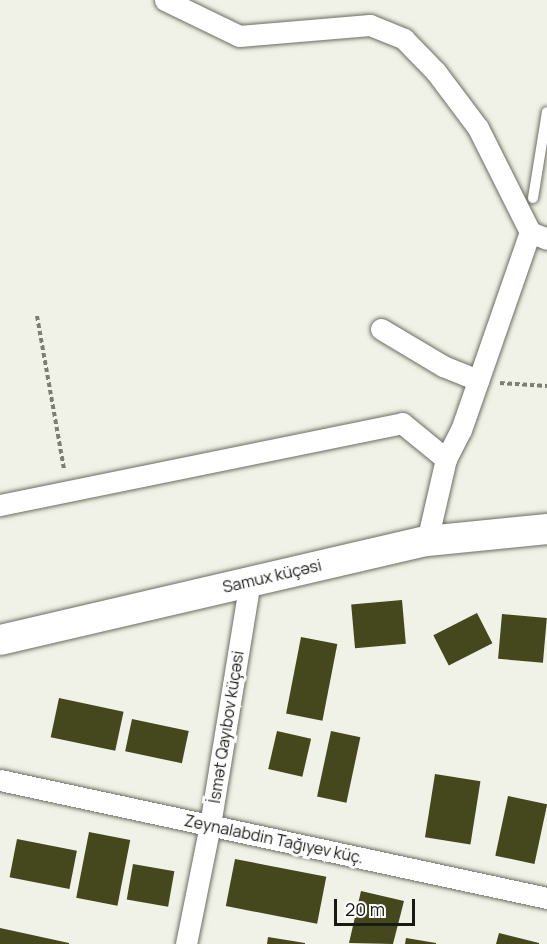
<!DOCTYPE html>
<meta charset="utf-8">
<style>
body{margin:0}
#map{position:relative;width:547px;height:944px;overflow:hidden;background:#f1f2e7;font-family:Manrope,sans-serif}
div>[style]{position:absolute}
.building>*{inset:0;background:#45471d;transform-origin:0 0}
.path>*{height:4px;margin-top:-2px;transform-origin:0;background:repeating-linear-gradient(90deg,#7d7d76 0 4.5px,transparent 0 7.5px)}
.roads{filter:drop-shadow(0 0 2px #6c6d63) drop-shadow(0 0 2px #6c6d63)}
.service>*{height:10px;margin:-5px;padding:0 5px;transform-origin:5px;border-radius:5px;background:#fff}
.minor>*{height:21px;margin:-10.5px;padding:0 10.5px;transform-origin:10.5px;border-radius:10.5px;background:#fff}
.secondary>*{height:30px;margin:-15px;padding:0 15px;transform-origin:15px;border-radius:15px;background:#fff}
span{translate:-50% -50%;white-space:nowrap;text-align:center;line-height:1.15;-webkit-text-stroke:6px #fff;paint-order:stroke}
.street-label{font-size:16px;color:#191915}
.scale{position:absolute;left:334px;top:899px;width:81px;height:27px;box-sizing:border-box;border:3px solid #191915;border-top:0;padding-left:8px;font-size:18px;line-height:21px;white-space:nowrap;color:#191915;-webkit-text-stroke:4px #fff;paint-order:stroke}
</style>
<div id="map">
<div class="building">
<div style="left:402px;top:600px;width:44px;height:51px;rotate:85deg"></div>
<div style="left:477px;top:613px;width:34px;height:49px;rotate:63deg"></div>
<div style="left:502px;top:614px;width:45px;height:45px;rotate:5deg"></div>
<div style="left:301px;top:637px;width:37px;height:78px;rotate:11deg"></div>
<div style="left:59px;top:698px;width:66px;height:40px;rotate:12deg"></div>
<div style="left:132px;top:719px;width:58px;height:33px;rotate:12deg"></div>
<div style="left:277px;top:731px;width:35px;height:39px;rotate:13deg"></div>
<div style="left:331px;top:731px;width:30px;height:67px;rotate:12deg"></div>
<div style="left:435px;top:774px;width:46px;height:64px;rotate:9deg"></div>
<div style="left:508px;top:796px;width:40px;height:61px;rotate:12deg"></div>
<div style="left:89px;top:832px;width:42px;height:67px;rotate:11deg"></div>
<div style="left:17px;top:839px;width:61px;height:39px;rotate:11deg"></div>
<div style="left:235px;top:859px;width:93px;height:48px;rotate:11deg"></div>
<div style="left:133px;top:864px;width:42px;height:36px;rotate:10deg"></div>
<div style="clip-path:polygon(361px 891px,404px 901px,393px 944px,349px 943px)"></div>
<div style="clip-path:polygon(0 928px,69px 943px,69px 944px,0 944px)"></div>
<div style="clip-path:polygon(499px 933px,539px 943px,539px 944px,496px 944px)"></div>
<div style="clip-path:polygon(268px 937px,305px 943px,305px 944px,267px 944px)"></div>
<div style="clip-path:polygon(406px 938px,436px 943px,436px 944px,405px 944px)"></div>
</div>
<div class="path">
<div style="left:37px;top:316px;width:155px;rotate:80deg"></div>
<div style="left:500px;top:383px;width:47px;rotate:3.7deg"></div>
</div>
<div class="roads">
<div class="service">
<div style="left:533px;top:198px;width:87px;rotate:-80.8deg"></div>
</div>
<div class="minor">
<div style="left:165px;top:0;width:82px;rotate:25.9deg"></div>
<div style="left:239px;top:36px;width:131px;rotate:-4.8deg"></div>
<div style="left:370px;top:25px;width:37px;rotate:22deg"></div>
<div style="left:404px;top:39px;width:46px;rotate:45.9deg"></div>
<div style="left:436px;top:72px;width:70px;rotate:53.1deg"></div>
<div style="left:478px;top:128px;width:116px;rotate:63.4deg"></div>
<div style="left:530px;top:232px;width:18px;rotate:22deg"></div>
<div style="left:381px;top:329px;width:72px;rotate:30.8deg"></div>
<div style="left:443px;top:366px;width:38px;rotate:22deg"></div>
<div style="left:0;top:505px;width:410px;rotate:-11.5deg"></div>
<div style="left:402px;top:423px;width:57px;rotate:39.3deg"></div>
<div style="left:427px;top:541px;width:84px;rotate:-77deg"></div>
<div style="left:446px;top:459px;width:33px;rotate:-63deg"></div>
<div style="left:461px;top:430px;width:210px;rotate:-70.8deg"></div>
<div style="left:0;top:780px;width:560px;rotate:12.17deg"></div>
<div style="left:186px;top:944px;width:121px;rotate:-78.6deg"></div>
<div style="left:210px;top:825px;width:247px;rotate:-80.7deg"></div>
</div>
<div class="secondary">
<div style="left:0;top:640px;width:438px;rotate:-13.1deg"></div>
<div style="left:427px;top:541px;width:121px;rotate:-5.7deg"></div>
</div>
</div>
<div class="street-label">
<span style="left:272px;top:576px;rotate:-13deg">Samux küçəsi</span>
<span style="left:226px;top:727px;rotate:-81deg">İsmət Qayıbov küçəsi</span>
<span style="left:274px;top:839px;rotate:12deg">Zeynalabdin Tağıyev küç.</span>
</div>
<div class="scale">20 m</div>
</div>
